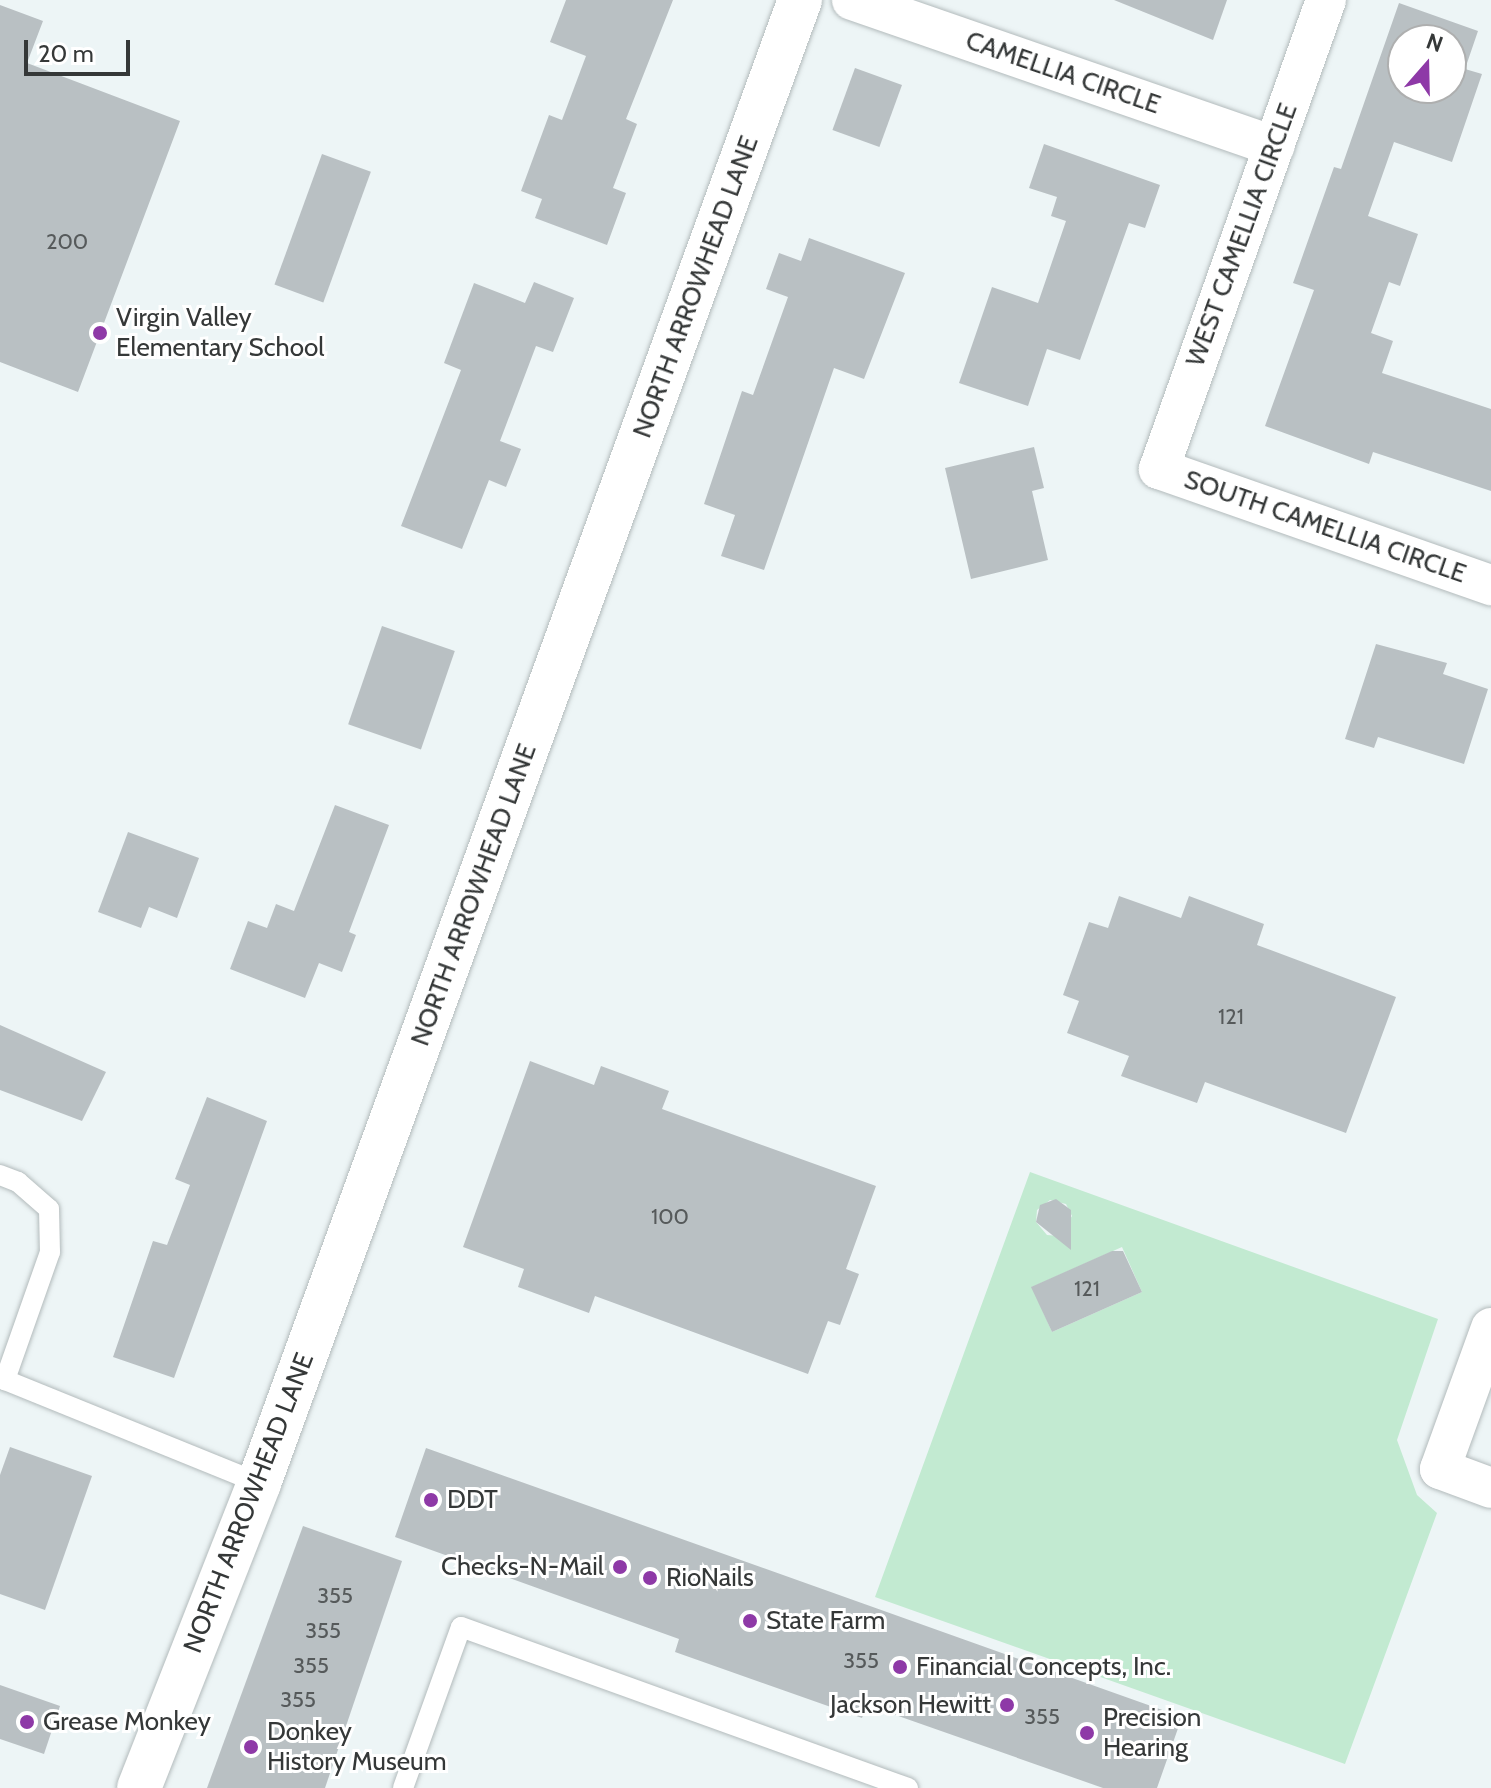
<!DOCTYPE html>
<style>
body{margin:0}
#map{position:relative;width:1491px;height:1788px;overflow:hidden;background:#edf5f6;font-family:Cabin,sans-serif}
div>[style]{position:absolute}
.green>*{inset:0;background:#c2ead1}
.building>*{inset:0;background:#b9c0c3;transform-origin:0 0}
.roads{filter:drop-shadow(0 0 2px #b3bbbc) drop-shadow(0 0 2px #b3bbbc)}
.service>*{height:20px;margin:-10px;padding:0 10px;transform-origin:10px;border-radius:10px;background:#fff}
.minor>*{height:40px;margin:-20px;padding:0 20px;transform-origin:20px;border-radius:20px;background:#fff}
.tertiary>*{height:44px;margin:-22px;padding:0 22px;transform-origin:22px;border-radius:22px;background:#fff}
.dots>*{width:22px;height:22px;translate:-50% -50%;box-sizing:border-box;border:4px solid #fff;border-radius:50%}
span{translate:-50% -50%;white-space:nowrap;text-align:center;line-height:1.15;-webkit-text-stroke:6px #fff;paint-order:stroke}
.number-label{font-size:22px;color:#565a5b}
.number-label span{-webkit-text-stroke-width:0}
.street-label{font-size:26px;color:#353838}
.poi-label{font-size:26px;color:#353838}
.left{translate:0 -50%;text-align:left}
.right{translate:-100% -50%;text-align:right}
.north{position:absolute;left:1387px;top:24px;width:80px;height:80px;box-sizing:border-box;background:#fff;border:2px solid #aeafaf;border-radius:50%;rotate:20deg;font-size:22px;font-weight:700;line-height:32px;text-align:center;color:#353838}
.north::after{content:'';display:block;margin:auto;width:28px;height:36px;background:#8e39a7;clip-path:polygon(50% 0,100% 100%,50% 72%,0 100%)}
.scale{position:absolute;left:24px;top:40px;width:106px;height:36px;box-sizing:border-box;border:4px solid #353838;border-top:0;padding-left:10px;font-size:24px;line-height:28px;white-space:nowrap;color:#353838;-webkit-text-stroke:6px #fff;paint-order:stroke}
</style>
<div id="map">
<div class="green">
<div style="clip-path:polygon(evenodd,1030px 1172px,1438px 1319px,1397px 1440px,1417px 1495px,1437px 1513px,1345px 1764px,875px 1597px,1030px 1172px,1050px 1200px,1066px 1204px,1072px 1216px,1059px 1236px,1047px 1235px,1036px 1222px,1037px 1210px,1050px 1200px,1030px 1172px,1122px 1247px,1142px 1292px,1052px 1332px,1032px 1287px,1122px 1247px)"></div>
</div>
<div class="building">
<div style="clip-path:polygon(566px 0,673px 0,626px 119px,637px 124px,613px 188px,626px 193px,607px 245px,535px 218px,542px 199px,521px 191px,549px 115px,562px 120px,586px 56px,550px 42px)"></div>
<div style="clip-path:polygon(1114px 0,1227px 0,1213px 40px)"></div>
<div style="clip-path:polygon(evenodd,1399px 3px,1478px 31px,1465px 69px,1482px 74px,1452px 162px,1394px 142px,1368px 216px,1418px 234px,1400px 286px,1389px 282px,1371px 333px,1393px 341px,1382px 373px,1491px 409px,1491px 491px,1373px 452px,1369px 464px,1265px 426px,1314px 290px,1293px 283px,1334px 167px,1341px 169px,1399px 3px,1403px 40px,1451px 40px,1451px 88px,1403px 88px,1403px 40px)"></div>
<div style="clip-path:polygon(0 5px,43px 21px,27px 63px,180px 121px,78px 392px,0 362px)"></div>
<div style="left:855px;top:68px;width:50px;height:66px;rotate:20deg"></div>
<div style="clip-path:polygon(1044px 144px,1160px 185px,1145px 228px,1129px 223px,1080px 360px,1047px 349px,1028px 406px,959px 383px,992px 287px,1038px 303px,1066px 221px,1051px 216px,1057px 197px,1029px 188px)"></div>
<div style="left:322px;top:154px;width:52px;height:139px;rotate:20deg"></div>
<div style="clip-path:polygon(809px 238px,905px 273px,864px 379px,834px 368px,764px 570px,721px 556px,735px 515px,704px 504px,742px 391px,753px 395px,788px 297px,766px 289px,779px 253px,801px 261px)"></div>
<div style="clip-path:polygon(534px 282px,574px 298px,553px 352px,536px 346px,500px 441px,521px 449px,506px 487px,489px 480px,462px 549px,401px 526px,461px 370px,444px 363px,474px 283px,525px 303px)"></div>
<div style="clip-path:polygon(1034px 447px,1044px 488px,1032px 491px,1048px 560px,971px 579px,945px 468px)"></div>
<div style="left:382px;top:626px;width:77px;height:104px;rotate:19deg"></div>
<div style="clip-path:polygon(1376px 644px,1447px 663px,1443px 674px,1488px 689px,1464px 764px,1378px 737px,1374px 748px,1345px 739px)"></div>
<div style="clip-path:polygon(335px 805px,389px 825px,349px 932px,356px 935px,342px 972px,319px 963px,305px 998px,230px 969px,248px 921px,267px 928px,276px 904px,294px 911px)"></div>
<div style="clip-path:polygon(128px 832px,199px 858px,177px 918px,149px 907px,141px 928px,98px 912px)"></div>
<div style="clip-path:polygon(1119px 896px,1181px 918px,1189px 896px,1264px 924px,1257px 945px,1396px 997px,1346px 1133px,1205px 1082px,1197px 1103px,1121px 1076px,1129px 1056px,1067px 1033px,1079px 1001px,1063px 995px,1089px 922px,1108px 928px)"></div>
<div style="clip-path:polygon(0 1025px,106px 1072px,82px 1121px,0 1090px)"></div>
<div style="clip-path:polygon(530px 1061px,594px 1085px,601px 1066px,669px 1091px,662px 1109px,876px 1186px,846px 1269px,859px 1274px,840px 1325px,828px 1321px,808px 1374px,595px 1296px,589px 1313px,518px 1287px,524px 1269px,463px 1247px)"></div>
<div style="clip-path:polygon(207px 1097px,267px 1121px,174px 1378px,113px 1357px,153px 1241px,167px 1245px,190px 1185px,175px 1179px)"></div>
<div style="clip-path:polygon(1056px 1199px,1071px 1210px,1071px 1250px,1036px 1222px,1040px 1205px)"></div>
<div style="clip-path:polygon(1112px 1251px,1123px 1251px,1142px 1292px,1052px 1332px,1031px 1287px)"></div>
<div style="clip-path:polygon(10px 1447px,92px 1476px,45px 1610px,0 1594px,0 1475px)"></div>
<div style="clip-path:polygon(426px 1448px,1182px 1717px,1157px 1788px,1103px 1788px,867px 1705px,862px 1718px,675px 1652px,679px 1639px,395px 1537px)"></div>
<div style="clip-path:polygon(303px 1526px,402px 1561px,325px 1788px,207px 1788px)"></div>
<div style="clip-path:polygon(0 1685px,60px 1706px,44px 1754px,0 1739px)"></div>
</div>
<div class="roads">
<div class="service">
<div style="left:0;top:1175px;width:19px;rotate:21deg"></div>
<div style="left:18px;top:1182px;width:41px;rotate:41.1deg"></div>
<div style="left:49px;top:1209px;width:43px;rotate:88.7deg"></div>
<div style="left:50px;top:1252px;width:136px;rotate:109.4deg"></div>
<div style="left:5px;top:1380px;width:274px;rotate:22.1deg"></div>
<div style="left:403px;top:1788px;width:171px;rotate:-70.2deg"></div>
<div style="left:461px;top:1627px;width:475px;rotate:19.8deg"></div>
</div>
<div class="minor">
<div style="left:852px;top:0;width:447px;rotate:19.1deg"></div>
<div style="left:1326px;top:0;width:498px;rotate:109.6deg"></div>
<div style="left:1159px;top:469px;width:352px;rotate:19.3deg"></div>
<div style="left:1491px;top:1328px;width:150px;rotate:109.9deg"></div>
<div style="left:1440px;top:1469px;width:54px;rotate:20.4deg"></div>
</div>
<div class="tertiary">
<div style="left:139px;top:1788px;width:328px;rotate:-68.5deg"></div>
<div style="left:259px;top:1483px;width:1579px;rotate:-69.96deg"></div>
</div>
</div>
<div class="dots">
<div style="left:100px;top:333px;background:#8e39a7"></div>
<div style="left:431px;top:1500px;background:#8e39a7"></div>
<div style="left:620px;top:1567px;background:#8e39a7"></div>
<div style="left:650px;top:1578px;background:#8e39a7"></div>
<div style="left:750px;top:1621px;background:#8e39a7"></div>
<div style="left:900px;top:1667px;background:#8e39a7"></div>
<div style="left:1007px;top:1705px;background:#8e39a7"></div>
<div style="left:27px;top:1722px;background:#8e39a7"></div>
<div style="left:1087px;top:1733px;background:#8e39a7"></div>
<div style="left:251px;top:1747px;background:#8e39a7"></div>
</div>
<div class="number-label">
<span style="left:67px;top:242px">200</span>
<span style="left:1231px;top:1017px">121</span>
<span style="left:670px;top:1217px">100</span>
<span style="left:1087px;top:1289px">121</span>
<span style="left:335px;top:1596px">355</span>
<span style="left:323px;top:1631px">355</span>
<span style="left:861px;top:1661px">355</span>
<span style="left:311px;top:1666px">355</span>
<span style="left:298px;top:1700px">355</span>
<span style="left:1042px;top:1717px">355</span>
</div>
<div class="street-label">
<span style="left:1063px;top:73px;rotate:19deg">CAMELLIA CIRCLE</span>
<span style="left:1242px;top:235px;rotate:-70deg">WEST CAMELLIA CIRCLE</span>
<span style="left:696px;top:287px;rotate:-70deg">NORTH ARROWHEAD LANE</span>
<span style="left:1325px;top:527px;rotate:19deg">SOUTH CAMELLIA CIRCLE</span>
<span style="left:474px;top:895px;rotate:-70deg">NORTH ARROWHEAD LANE</span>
<span style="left:249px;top:1503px;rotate:-69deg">NORTH ARROWHEAD LANE</span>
</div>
<div class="poi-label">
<span class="left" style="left:116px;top:333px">Virgin Valley<br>Elementary School</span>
<span class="left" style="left:447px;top:1500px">DDT</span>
<span class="right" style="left:604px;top:1567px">Checks-N-Mail</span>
<span class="left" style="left:666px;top:1578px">RioNails</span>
<span class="left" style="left:766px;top:1621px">State Farm</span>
<span class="left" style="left:916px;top:1667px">Financial Concepts, Inc.</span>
<span class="right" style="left:991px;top:1705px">Jackson Hewitt</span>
<span class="left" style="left:1103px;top:1733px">Precision<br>Hearing</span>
<span class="left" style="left:43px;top:1722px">Grease Monkey</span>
<span class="left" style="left:267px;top:1747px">Donkey<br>History Museum</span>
</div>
<div class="north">N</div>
<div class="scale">20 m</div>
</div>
